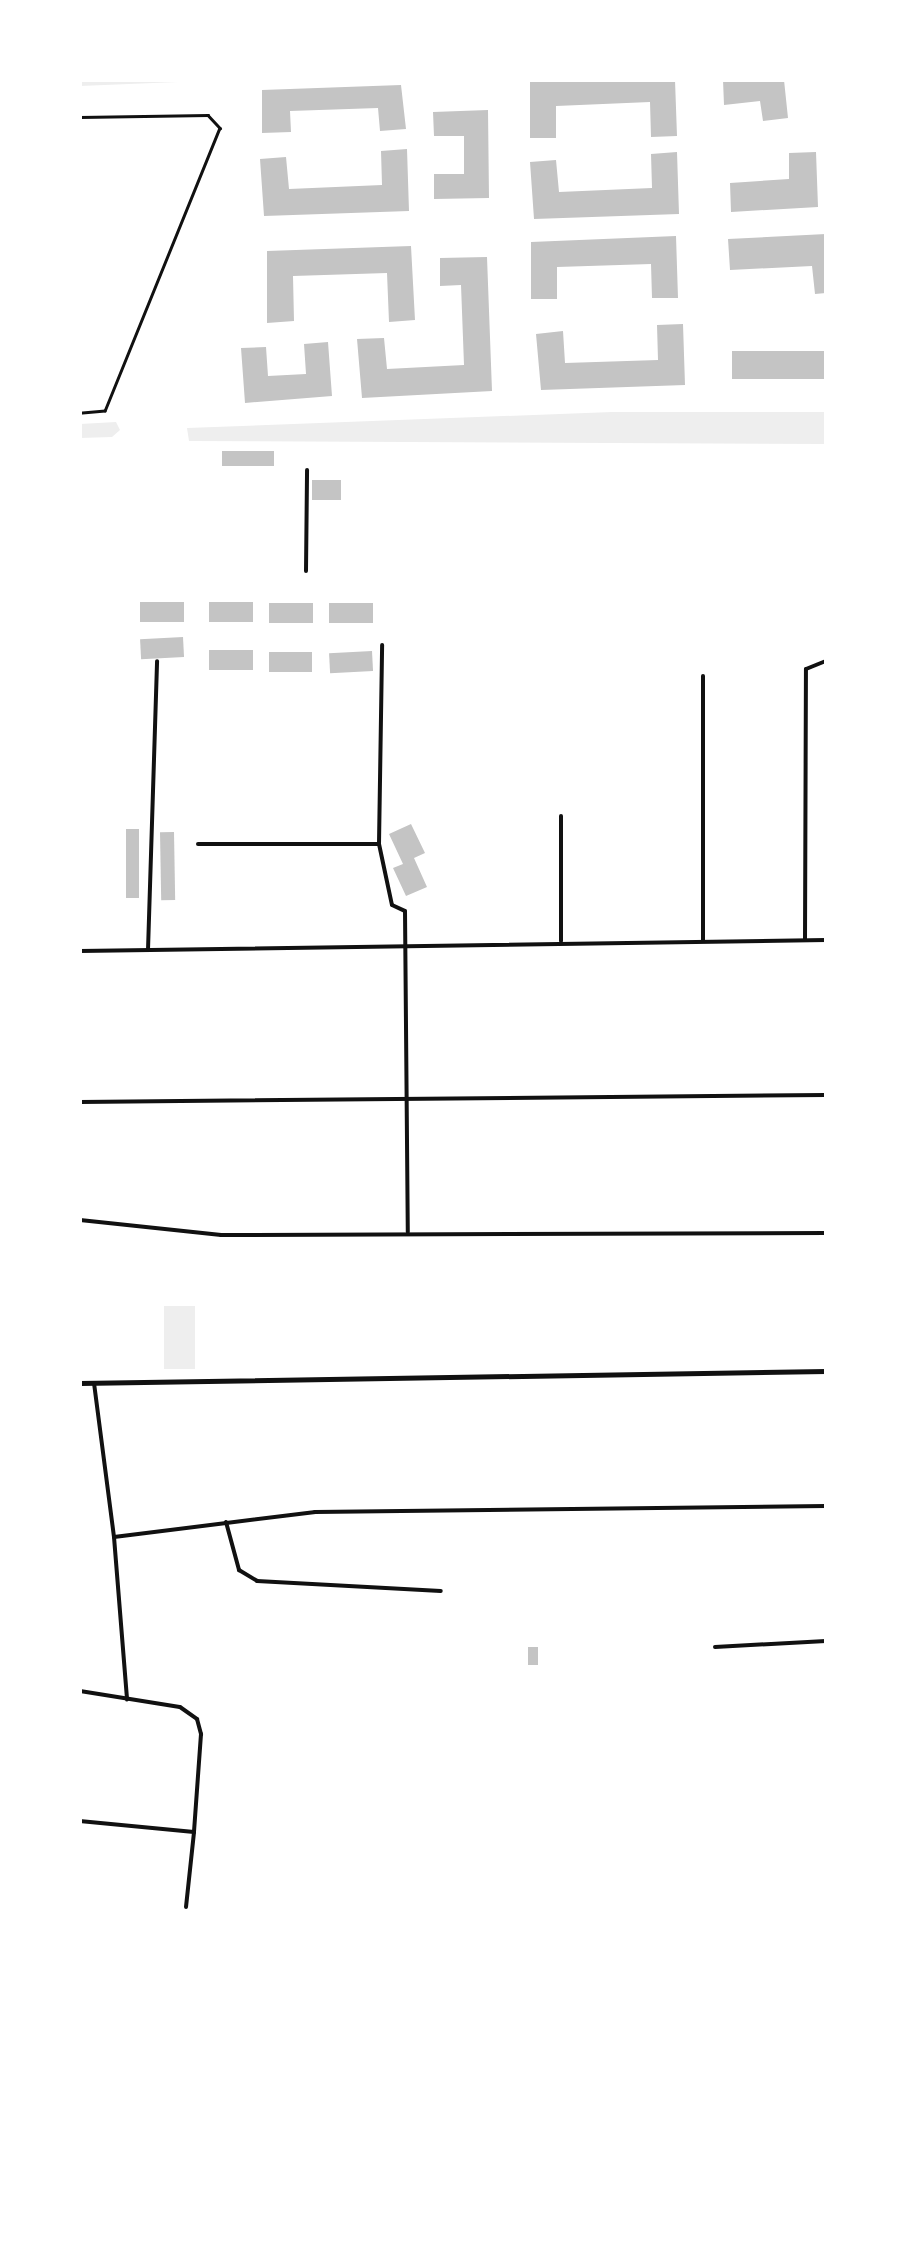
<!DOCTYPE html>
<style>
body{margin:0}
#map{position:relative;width:906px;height:2254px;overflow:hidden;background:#fff;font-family:"Work Sans",sans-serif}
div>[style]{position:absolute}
.green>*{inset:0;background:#eee;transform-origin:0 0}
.building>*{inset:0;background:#c4c4c4;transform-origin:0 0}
.service>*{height:2.5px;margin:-1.25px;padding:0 1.25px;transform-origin:1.25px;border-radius:1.25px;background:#111}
.minor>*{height:4px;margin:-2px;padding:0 2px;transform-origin:2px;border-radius:2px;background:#111}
.secondary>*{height:5px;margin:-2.5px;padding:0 2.5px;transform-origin:2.5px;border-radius:2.5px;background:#111}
span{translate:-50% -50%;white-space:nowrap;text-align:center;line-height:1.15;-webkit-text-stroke:10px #fff;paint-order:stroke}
.frame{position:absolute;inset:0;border:82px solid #fff;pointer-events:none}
</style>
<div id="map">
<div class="green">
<div style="clip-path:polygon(80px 80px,227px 80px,80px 86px)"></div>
<div style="clip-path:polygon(612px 412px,826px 412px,826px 444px,189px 441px,187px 428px)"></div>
<div style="clip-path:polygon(116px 422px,120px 430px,112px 437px,80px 438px,80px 424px)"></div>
<div style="left:164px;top:1306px;width:31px;height:63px"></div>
</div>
<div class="building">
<div style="clip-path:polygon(675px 80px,677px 136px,651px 137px,650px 102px,556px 106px,556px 138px,530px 138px,530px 81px)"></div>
<div style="clip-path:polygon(723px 80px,784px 80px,788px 118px,763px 121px,760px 101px,724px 105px)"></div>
<div style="clip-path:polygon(401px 85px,406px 129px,380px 131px,378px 108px,290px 111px,291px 132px,262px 133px,262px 90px)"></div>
<div style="clip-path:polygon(488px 110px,489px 198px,434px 199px,434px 174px,464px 174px,464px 136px,434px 136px,433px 112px)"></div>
<div style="clip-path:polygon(407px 149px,409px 211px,264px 216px,260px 159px,286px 157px,289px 189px,382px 185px,381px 151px)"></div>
<div style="clip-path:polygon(677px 152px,679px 214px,534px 219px,530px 162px,556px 160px,559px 192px,652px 188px,651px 154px)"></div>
<div style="clip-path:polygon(816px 152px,818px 207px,731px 212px,730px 183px,789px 179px,789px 153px)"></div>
<div style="clip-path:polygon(826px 234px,826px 293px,815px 294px,812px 266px,730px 270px,728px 239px)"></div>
<div style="clip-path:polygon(676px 236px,678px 298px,652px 298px,651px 264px,557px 267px,557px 299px,531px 299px,531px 242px)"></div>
<div style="clip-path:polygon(411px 246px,415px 320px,389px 322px,387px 273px,293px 276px,294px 321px,267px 323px,267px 251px)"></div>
<div style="clip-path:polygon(487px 257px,492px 391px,362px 398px,357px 339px,384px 338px,387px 369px,464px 365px,461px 285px,440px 286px,440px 258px)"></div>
<div style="clip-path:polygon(683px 324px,685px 385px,541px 390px,536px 334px,563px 331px,565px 363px,658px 360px,657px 325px)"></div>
<div style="clip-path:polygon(328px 342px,332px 396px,245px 403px,241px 348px,266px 347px,268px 376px,306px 374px,304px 344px)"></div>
<div style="left:826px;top:351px;width:28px;height:94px;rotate:90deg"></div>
<div style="left:274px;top:451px;width:15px;height:52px;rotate:90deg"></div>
<div style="left:312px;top:480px;width:29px;height:20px"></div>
<div style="left:184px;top:602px;width:20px;height:44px;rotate:90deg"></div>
<div style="left:209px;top:602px;width:44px;height:20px"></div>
<div style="left:313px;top:603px;width:20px;height:44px;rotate:90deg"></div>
<div style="left:329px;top:603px;width:44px;height:20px"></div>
<div style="left:183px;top:637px;width:20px;height:43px;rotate:87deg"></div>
<div style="left:253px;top:650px;width:20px;height:44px;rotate:90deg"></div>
<div style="left:372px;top:651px;width:20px;height:43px;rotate:87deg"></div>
<div style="left:269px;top:652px;width:43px;height:20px"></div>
<div style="clip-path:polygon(411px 824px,425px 853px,414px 858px,427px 887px,406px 896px,393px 868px,403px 864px,389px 834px)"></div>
<div style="left:126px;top:829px;width:13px;height:69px"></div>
<div style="left:174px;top:832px;width:68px;height:14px;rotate:89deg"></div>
<div style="left:528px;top:1647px;width:10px;height:18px"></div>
</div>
<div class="service">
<div style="left:80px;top:117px;width:128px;rotate:-0.9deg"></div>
<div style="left:208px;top:115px;width:18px;rotate:47deg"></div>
<div style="left:220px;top:128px;width:305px;rotate:112.1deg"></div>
<div style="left:105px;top:411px;width:25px;rotate:175deg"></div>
</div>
<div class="minor">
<div style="left:306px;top:571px;width:101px;rotate:-89.4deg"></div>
<div style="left:703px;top:676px;width:265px;rotate:90deg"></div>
<div style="left:198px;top:844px;width:181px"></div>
<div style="left:379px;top:844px;width:62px;rotate:78deg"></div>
<div style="left:392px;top:905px;width:14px;rotate:25deg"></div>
<div style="left:405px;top:911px;width:321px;rotate:89.5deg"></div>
<div style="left:379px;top:844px;width:199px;rotate:-89.1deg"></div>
<div style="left:805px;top:940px;width:271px;rotate:-89.8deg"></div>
<div style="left:806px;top:669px;width:22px;rotate:-22deg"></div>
<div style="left:561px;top:941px;width:125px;rotate:-90deg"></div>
<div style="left:148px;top:950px;width:289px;rotate:-88.2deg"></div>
<div style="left:80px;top:951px;width:746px;rotate:-0.84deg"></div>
<div style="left:80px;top:1102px;width:746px;rotate:-0.54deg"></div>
<div style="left:80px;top:1220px;width:142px;rotate:6.1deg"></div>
<div style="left:221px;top:1235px;width:605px;rotate:-0.19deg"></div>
<div style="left:94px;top:1383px;width:155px;rotate:82.6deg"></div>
<div style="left:114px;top:1537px;width:203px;rotate:-7.1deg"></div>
<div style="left:315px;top:1512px;width:511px;rotate:-0.67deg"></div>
<div style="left:226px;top:1522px;width:50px;rotate:74.8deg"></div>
<div style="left:239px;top:1570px;width:21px;rotate:31deg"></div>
<div style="left:257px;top:1581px;width:184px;rotate:3.1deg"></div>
<div style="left:114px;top:1537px;width:163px;rotate:85.4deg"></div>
<div style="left:715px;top:1647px;width:111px;rotate:-3.1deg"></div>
<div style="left:80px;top:1691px;width:101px;rotate:9.1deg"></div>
<div style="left:180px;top:1707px;width:21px;rotate:35deg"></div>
<div style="left:197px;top:1719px;width:16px;rotate:75deg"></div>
<div style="left:201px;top:1734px;width:98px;rotate:94.1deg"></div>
<div style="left:194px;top:1832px;width:115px;rotate:-174.5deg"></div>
<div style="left:186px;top:1907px;width:75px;rotate:-83.9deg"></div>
</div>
<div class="secondary">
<div style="left:80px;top:1383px;width:746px;rotate:-0.92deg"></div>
</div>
<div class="frame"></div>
</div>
